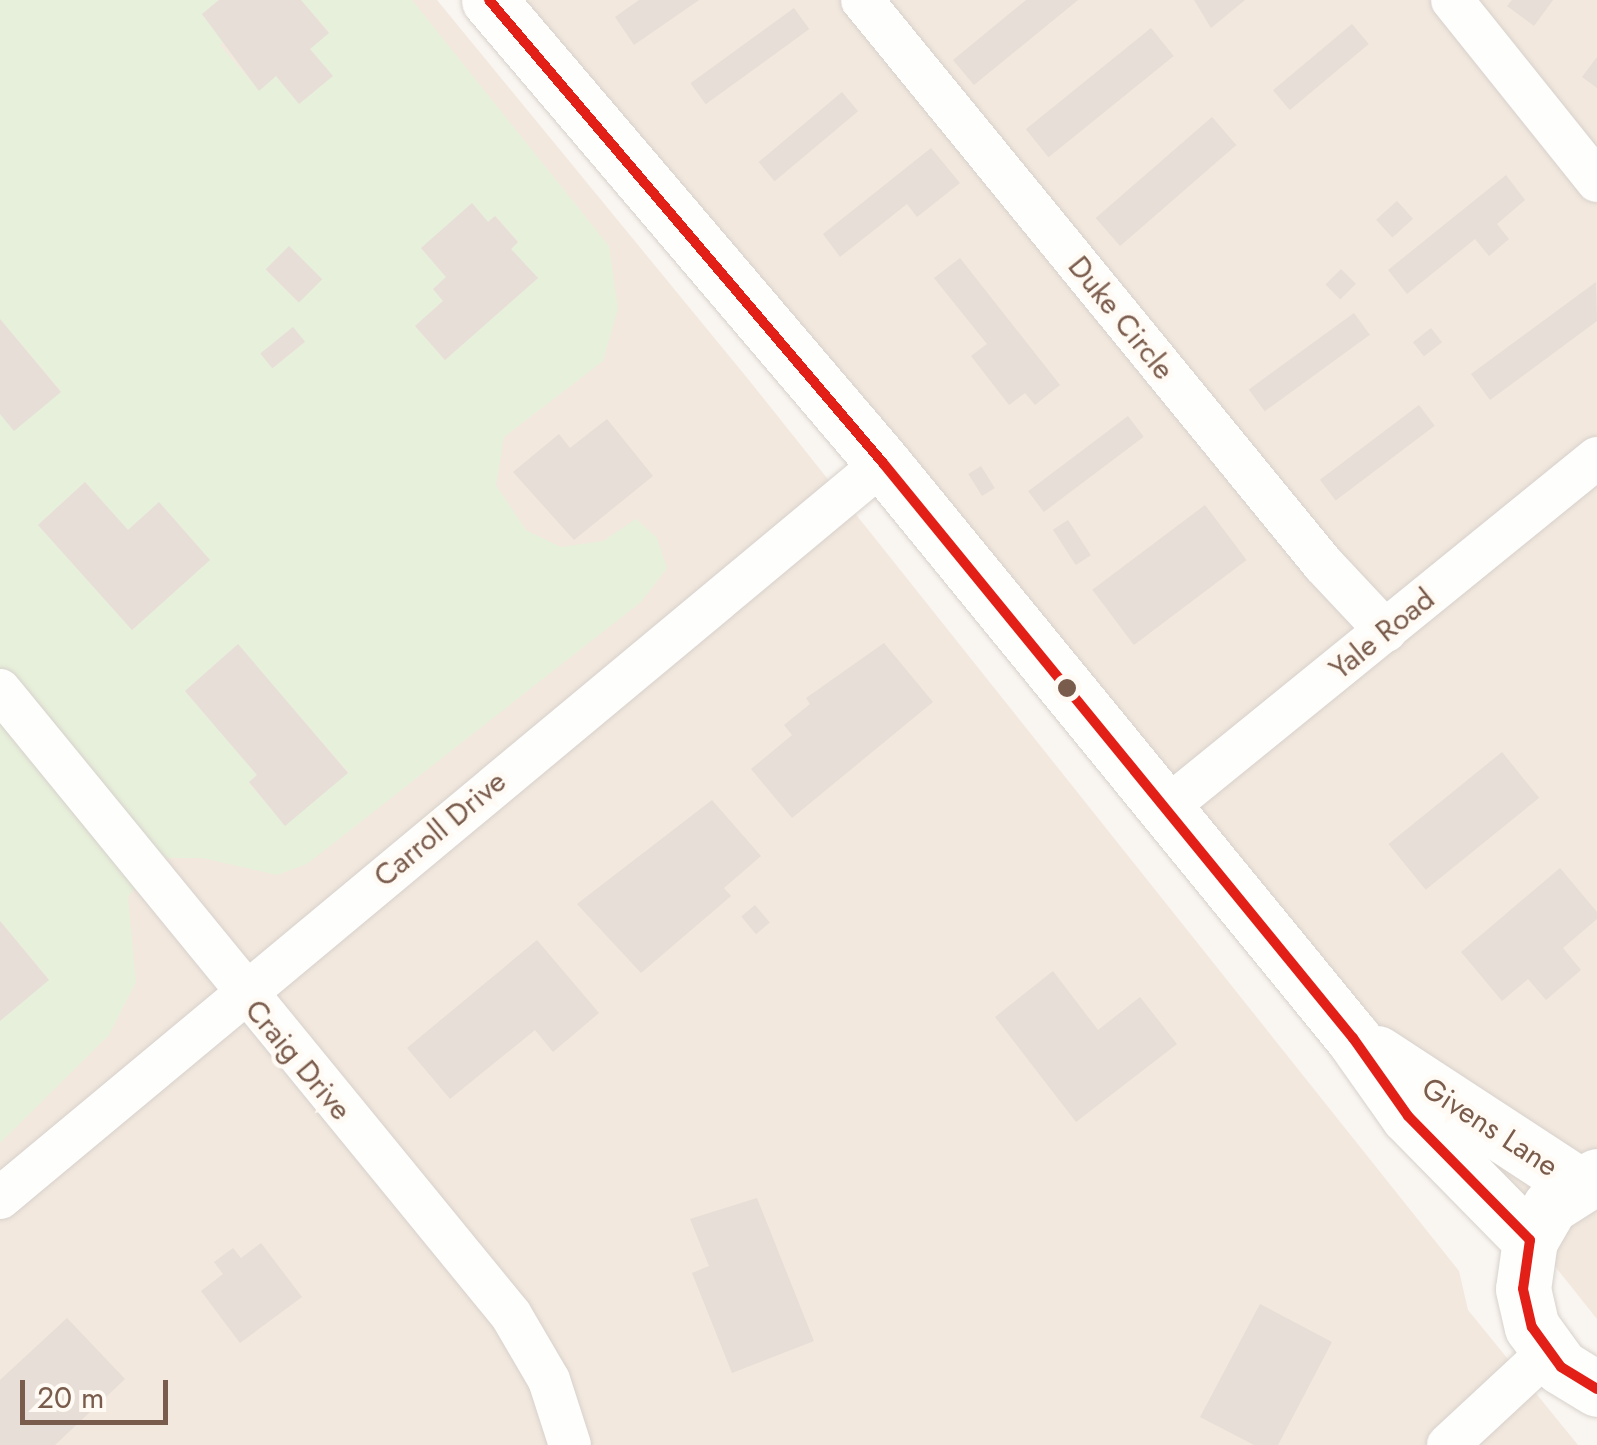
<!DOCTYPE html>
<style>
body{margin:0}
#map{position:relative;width:1597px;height:1445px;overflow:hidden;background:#f9f5f0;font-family:Jost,sans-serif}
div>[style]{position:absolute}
.residential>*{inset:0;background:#f2e8de}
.green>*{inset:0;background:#e7f0db}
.building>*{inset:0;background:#e6ded7;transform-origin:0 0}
.roads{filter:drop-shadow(0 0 2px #d7d1cb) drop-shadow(0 0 2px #d7d1cb)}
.street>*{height:42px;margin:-21px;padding:0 21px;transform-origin:21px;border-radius:21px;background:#fefefd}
.secondary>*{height:55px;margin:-27.5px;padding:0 27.5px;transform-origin:27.5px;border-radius:27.5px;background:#fefefd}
.bus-1>*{height:10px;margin:-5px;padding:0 5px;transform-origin:5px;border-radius:5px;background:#e32017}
.dots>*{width:28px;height:28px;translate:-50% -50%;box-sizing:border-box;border:5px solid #fffaf3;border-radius:50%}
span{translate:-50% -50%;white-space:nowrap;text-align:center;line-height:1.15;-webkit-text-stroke:9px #fffaf3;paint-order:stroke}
.street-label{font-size:30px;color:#7a5c4d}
.scale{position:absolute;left:20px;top:1380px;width:148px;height:45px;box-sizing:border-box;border:5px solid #7a5c4d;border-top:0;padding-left:12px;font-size:30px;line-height:35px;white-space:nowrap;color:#7a5c4d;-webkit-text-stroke:8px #fffaf3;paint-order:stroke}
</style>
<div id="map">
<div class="residential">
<div style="clip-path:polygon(0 0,437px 0,748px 379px,1459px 1271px,1468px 1310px,1578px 1445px,0 1445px)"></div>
<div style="clip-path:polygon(521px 0,1597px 0,1597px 1319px,1229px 857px)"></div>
</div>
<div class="green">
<div style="clip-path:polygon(evenodd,0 0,219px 0,202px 15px,224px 41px,220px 45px,259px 90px,276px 76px,299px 104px,332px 76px,310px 49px,329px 32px,301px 0,412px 0,609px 246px,618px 309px,603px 361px,504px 437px,496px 485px,526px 530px,561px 547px,603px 541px,636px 519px,657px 538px,667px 568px,641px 602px,307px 864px,277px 875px,202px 858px,158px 858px,128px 897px,136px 982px,109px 1035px,0 1143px,0 1021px,49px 979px,0 921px,0 414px,14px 430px,61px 391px,0 319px,0 0,473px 204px,488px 222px,496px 216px,518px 242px,511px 249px,538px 278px,445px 360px,415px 326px,443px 301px,433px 289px,446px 277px,421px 248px,473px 204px,0 0,289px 247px,298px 302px,266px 270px,289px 247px,0 0,292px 328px,305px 342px,273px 368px,261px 354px,292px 328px,0 0,85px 482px,128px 530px,160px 503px,210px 560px,132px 630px,38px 525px,85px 482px,0 0,238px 645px,348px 772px,285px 825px,249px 783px,257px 775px,185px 691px,238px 645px)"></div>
</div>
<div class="building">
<div style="clip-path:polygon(219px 0,301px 0,329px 33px,310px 49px,333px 76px,299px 104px,276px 76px,259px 91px,202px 14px)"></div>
<div style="clip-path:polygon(639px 0,699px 0,634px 45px,615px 17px)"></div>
<div style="clip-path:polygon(1026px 0,1078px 0,974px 85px,953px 60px)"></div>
<div style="clip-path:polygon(1194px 0,1245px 0,1211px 28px)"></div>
<div style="clip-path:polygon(1512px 0,1553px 0,1534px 26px,1507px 6px)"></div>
<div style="left:794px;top:8px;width:26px;height:128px;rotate:54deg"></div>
<div style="left:1352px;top:24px;width:26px;height:103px;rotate:50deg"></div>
<div style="left:1151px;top:28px;width:36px;height:161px;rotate:51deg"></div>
<div style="clip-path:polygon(1597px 57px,1597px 88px,1582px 77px)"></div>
<div style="left:842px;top:92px;width:25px;height:109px;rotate:50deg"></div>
<div style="left:1212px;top:117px;width:37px;height:154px;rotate:49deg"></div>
<div style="clip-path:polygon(931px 148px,960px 183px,917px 217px,907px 204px,840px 257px,823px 234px)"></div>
<div style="clip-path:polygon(1506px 175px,1525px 200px,1497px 224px,1509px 239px,1489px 256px,1475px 239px,1407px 294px,1388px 270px)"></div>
<div style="left:1397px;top:201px;width:24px;height:28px;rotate:48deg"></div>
<div style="clip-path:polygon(472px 203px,488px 222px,495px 216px,518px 242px,511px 249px,538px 278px,445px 360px,415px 326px,443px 301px,433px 289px,446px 277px,421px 248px)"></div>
<div style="left:289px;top:246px;width:47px;height:33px;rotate:45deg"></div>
<div style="clip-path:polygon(960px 258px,1060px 385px,1035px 405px,1025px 393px,1009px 405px,971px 356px,987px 344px,934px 278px)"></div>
<div style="left:1341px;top:269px;width:21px;height:22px;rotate:45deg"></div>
<div style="clip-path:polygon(1596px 282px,1597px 321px,1490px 400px,1471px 374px)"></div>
<div style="left:1354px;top:313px;width:27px;height:130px;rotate:54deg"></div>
<div style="clip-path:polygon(0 319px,61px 392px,14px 431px,0 414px)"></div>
<div style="left:293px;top:327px;width:19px;height:42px;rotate:51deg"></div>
<div style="left:1431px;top:328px;width:18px;height:23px;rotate:52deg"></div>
<div style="left:1419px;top:405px;width:26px;height:124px;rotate:53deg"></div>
<div style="left:1128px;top:416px;width:26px;height:125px;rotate:53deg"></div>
<div style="clip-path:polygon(607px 419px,653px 476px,574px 540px,513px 472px,559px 434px,570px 448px)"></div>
<div style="left:981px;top:466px;width:26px;height:15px;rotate:58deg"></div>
<div style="clip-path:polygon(85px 482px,128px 530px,159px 502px,210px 560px,132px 630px,38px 525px)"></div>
<div style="left:1205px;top:505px;width:69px;height:141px;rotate:53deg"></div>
<div style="left:1068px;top:520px;width:42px;height:18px;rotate:57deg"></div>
<div style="clip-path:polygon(884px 643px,933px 702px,792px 818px,751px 769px,792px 735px,784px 725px,810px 704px,806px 698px)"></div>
<div style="clip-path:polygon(238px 644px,348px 773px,285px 826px,249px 782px,257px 775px,185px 691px)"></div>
<div style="left:1502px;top:752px;width:59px;height:146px;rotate:51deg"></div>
<div style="clip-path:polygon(712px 800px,761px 856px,724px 888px,731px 896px,641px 973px,577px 904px)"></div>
<div style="clip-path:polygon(1560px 868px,1597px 912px,1597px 919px,1563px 948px,1581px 970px,1546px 1000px,1528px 979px,1502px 1001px,1461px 952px)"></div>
<div style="left:755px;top:905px;width:23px;height:18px;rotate:50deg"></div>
<div style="clip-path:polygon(0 921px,49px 980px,0 1021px)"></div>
<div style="clip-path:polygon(537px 940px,599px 1013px,553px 1052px,535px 1030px,450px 1099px,407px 1048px)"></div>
<div style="clip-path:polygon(1053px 971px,1098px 1030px,1140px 997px,1177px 1044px,1076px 1122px,995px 1017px)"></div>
<div style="clip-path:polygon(757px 1198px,814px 1341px,732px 1373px,692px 1273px,709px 1266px,690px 1219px)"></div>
<div style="clip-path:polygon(261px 1243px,302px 1297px,240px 1343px,201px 1291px,223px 1274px,214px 1262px,233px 1248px,241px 1258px)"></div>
<div style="clip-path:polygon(1260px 1304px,1332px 1342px,1278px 1445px,1254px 1445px,1200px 1417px)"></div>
<div style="clip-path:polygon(67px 1318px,125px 1379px,55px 1445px,0 1445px,0 1380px)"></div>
</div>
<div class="roads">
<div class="street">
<div style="left:862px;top:0;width:728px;rotate:50.74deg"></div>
<div style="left:1323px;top:564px;width:92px;rotate:46.8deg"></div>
<div style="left:1452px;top:0;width:232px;rotate:51.3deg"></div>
<div style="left:0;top:690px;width:807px;rotate:50.73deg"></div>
<div style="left:511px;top:1315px;width:75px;rotate:59.7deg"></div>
<div style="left:549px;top:1380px;width:68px;rotate:72.1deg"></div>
<div style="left:1166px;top:808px;width:555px;rotate:-39.08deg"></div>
<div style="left:0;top:1198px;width:1149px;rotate:-39.77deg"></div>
<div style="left:1448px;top:1445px;width:138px;rotate:-42.9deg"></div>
</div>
<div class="secondary">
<div style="left:489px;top:0;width:608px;rotate:49.6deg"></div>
<div style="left:883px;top:463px;width:743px;rotate:50.74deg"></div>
<div style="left:1353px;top:1038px;width:95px;rotate:54.8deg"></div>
<div style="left:1408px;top:1116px;width:174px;rotate:45.5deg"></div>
<div style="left:1377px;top:1053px;width:239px;rotate:33.2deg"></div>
<div style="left:1597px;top:1176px;width:56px;rotate:147.4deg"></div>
<div style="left:1550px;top:1206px;width:39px;rotate:120deg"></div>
<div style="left:1530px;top:1240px;width:49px;rotate:98.1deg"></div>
<div style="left:1523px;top:1289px;width:39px;rotate:77deg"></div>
<div style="left:1532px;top:1327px;width:49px;rotate:54.1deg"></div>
<div style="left:1561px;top:1367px;width:42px;rotate:31.4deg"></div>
</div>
</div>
<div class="bus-1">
<div style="left:489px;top:0;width:608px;rotate:49.6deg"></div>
<div style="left:883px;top:463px;width:743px;rotate:50.74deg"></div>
<div style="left:1353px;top:1038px;width:95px;rotate:54.8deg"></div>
<div style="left:1408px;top:1116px;width:174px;rotate:45.5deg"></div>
<div style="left:1530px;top:1240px;width:49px;rotate:98.1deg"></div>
<div style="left:1523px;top:1289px;width:39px;rotate:77deg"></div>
<div style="left:1532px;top:1327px;width:49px;rotate:54.1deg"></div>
<div style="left:1561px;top:1367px;width:42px;rotate:31.4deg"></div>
</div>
<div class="dots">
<div style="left:1067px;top:688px;background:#7a5c4d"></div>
</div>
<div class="street-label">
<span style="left:1121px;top:318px;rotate:51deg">Duke Circle</span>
<span style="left:1382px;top:634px;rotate:-39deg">Yale Road</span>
<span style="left:440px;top:829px;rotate:-40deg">Carroll Drive</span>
<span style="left:298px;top:1060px;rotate:50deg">Craig Drive</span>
<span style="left:1490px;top:1127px;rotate:33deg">Givens Lane</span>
</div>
<div class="scale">20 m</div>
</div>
